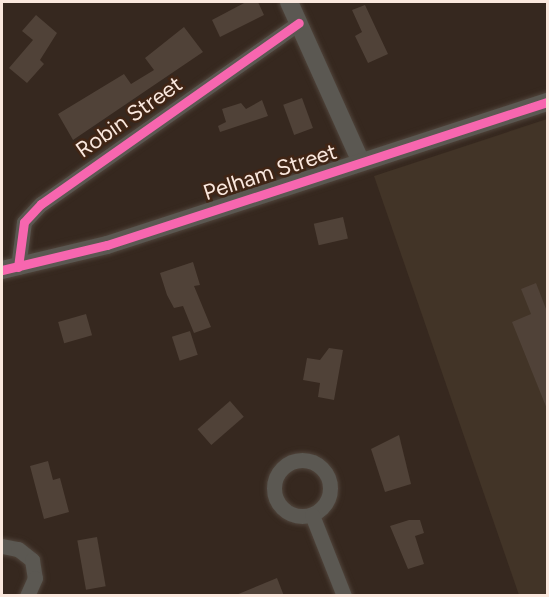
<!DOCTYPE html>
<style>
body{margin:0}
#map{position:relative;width:549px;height:597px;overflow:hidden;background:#36281f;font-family:Figtree,sans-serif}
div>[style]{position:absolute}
.education>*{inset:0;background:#423427}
.building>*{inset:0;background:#504238;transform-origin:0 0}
.roads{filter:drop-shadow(0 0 2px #50443b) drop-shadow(0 0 2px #50443b)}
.minor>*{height:15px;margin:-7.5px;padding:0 7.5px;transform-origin:7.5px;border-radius:7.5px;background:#5b5852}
.minor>.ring{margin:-7.5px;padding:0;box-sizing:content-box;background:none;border:15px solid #5b5852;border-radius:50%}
.tertiary>*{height:18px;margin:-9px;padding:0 9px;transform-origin:9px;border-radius:9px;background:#5b5852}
.cycleway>*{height:9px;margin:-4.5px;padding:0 4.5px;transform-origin:4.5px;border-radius:4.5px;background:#f766af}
span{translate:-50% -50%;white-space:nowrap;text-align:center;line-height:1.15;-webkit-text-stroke:5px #402515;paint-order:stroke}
.street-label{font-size:22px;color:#fae8de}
.frame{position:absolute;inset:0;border:3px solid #fae8de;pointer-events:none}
</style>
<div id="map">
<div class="education">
<div style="clip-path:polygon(547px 119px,547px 595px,519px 595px,374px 176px)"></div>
</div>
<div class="building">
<div style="clip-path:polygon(246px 2px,258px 2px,264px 15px,220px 37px,212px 20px)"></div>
<div style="clip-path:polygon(365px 5px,388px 54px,368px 63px,355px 36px,362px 32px,352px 10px)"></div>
<div style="clip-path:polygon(36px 15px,57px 33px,40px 60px,44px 64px,27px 83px,9px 68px,33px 40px,22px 31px)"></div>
<div style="clip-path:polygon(184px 27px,203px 52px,73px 140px,58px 114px,124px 74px,131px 84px,154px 70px,145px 58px)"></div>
<div style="left:302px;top:98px;width:32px;height:20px;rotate:70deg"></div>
<div style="clip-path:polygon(262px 100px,268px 116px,220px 132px,218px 126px,226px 122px,222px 109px,241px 103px,246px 109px)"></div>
<div style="left:343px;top:217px;width:22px;height:30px;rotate:77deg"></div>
<div style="clip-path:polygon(193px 262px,200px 285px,194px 286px,211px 327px,194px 333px,183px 306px,174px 308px,167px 295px,160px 273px)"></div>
<div style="clip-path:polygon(536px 283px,548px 314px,547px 409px,512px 322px,531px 314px,521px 289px)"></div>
<div style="left:86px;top:314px;width:22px;height:29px;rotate:74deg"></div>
<div style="left:190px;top:331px;width:25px;height:19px;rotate:72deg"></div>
<div style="clip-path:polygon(329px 348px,343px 350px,334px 400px,318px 397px,320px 383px,303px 380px,307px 358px,320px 360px)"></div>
<div style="left:230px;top:401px;width:21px;height:43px;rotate:49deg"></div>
<div style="clip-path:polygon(399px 435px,411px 484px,385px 492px,371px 449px)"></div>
<div style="clip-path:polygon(48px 461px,53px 480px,60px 478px,69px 512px,44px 519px,30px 466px)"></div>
<div style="clip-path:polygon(409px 520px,420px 520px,424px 533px,415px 536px,424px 564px,408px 569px,390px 526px)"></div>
<div style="left:97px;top:537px;width:50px;height:20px;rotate:80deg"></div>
<div style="clip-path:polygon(277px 578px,284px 596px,236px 596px,236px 595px)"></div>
</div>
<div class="roads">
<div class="minor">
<div style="left:18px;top:267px;width:45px;rotate:-82.4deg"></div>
<div style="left:24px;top:222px;width:25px;rotate:-47deg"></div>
<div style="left:41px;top:204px;width:315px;rotate:-35.1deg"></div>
<div class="ring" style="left:274px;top:460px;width:41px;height:41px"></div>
<div style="left:312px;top:515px;width:87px;rotate:68.4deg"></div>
<div style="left:2px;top:546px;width:16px;rotate:11deg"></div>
<div style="left:18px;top:549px;width:18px;rotate:38deg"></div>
<div style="left:32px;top:560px;width:18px;rotate:81deg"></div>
<div style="left:35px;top:578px;width:20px;rotate:114deg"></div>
</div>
<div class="tertiary">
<div style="left:289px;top:2px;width:175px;rotate:65.8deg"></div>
<div style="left:2px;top:270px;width:108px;rotate:-13.4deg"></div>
<div style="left:107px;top:245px;width:464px;rotate:-18deg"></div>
</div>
</div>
<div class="cycleway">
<div style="left:18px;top:267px;width:45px;rotate:-82.4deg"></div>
<div style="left:24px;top:222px;width:25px;rotate:-47deg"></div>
<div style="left:41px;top:204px;width:315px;rotate:-35.1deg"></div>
<div style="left:2px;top:270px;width:108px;rotate:-13.4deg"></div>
<div style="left:107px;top:245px;width:464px;rotate:-18deg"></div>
</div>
<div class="street-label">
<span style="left:129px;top:117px;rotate:-35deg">Robin Street</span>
<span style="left:270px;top:172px;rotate:-18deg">Pelham Street</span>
</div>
<div class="frame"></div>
</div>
